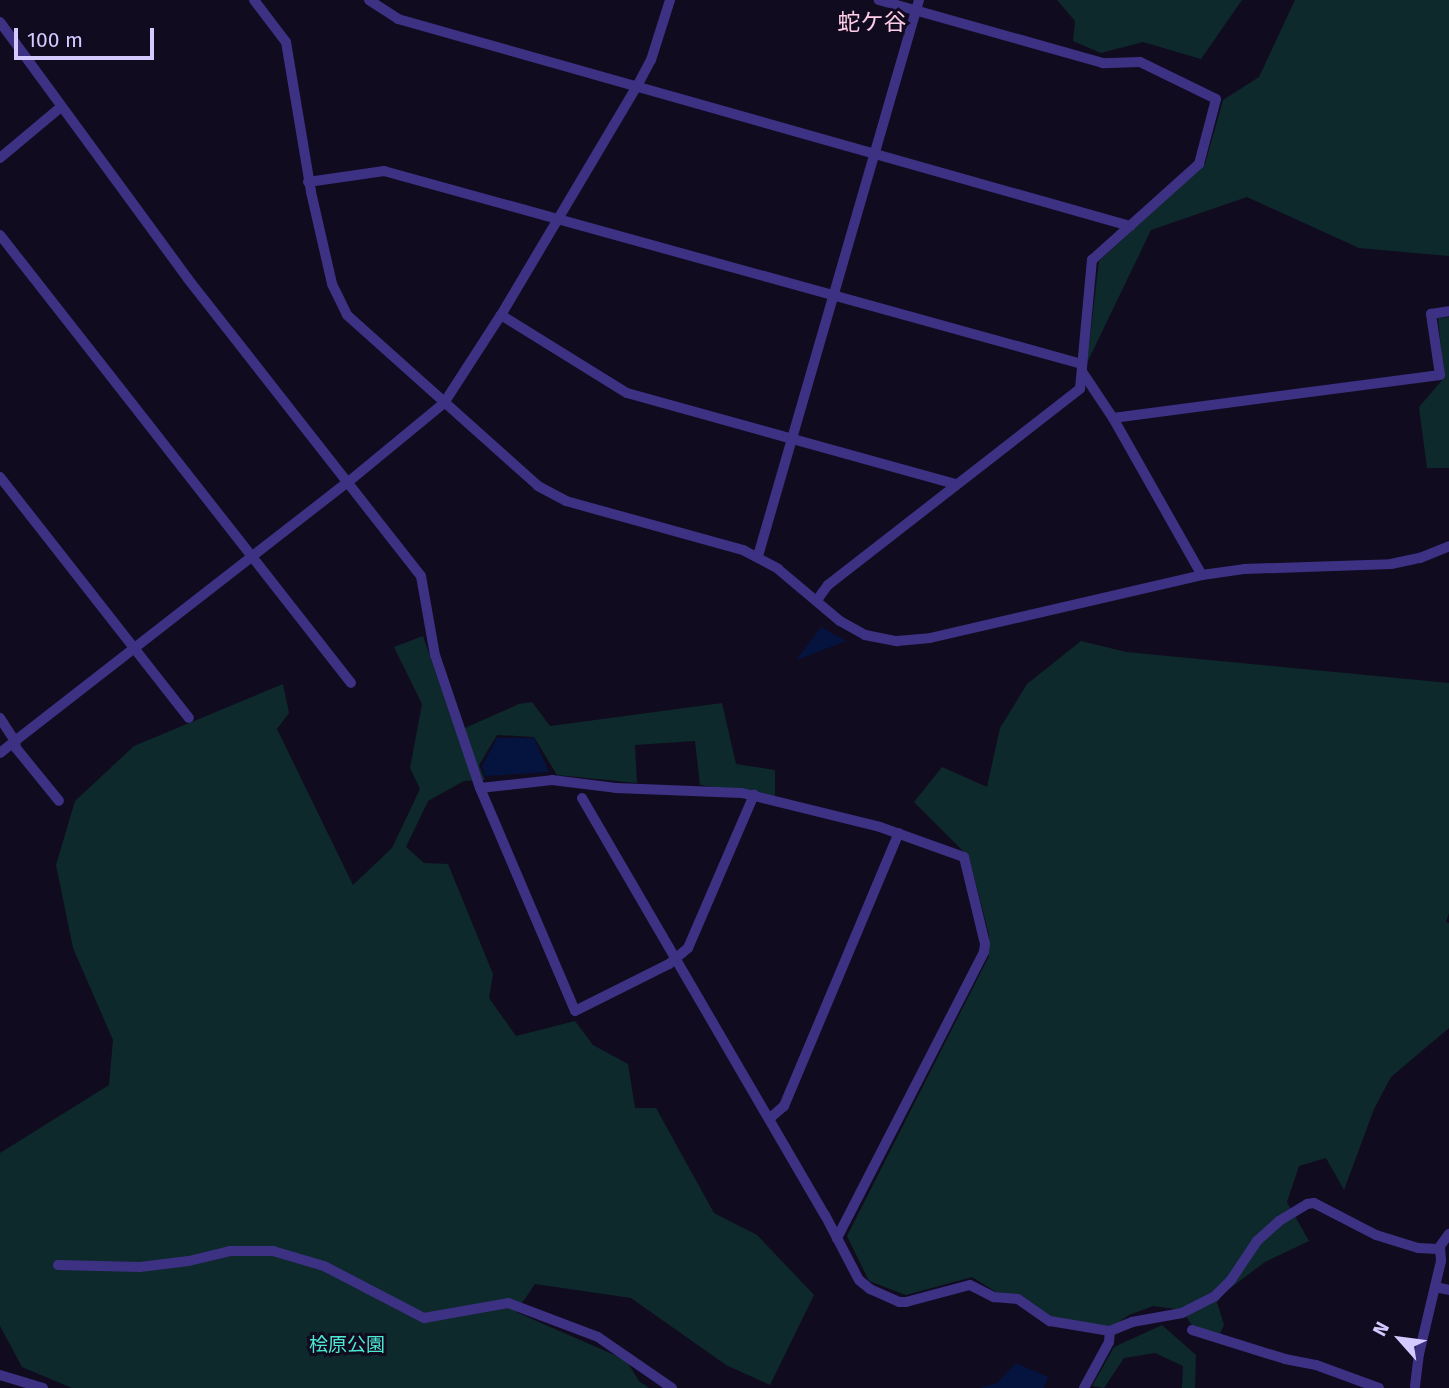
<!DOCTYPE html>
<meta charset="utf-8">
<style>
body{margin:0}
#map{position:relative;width:1449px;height:1388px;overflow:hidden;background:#110b20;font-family:"Fira Sans","Noto Sans JP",sans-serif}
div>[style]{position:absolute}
.green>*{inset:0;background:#0d292b}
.water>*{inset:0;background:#05143f}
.minor>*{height:10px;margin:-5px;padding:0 5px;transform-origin:5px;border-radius:5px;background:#3d3184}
span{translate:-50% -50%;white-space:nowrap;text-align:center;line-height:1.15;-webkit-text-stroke:6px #110b20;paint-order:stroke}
.park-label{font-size:19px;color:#4ce9d2}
.quarter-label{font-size:23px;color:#ffcce7}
.north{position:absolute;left:1365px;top:1304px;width:70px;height:70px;-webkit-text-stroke:5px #110b20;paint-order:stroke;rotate:298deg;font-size:19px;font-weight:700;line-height:28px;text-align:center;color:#d5caff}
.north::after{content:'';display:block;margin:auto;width:24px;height:32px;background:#d5caff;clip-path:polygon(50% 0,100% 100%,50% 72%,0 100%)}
.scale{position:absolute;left:14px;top:28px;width:140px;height:32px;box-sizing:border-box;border:4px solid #d5caff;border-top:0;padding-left:9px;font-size:21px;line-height:24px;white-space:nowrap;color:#d5caff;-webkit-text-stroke:5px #110b20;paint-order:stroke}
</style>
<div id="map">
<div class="green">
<div style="clip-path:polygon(1057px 0,1242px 0,1201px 59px,1143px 42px,1101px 53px,1073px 41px,1075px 21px)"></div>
<div style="clip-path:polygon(1295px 0,1449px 0,1449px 256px,1359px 248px,1247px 197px,1151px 230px,1087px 363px,1099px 261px,1205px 164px,1223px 100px,1259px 77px)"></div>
<div style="clip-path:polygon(1449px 317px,1449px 468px,1427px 468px,1419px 407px,1444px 378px,1438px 318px)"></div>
<div style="clip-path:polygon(423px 636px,456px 732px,519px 704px,532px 702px,550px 726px,722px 703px,736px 764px,775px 770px,775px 797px,700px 785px,695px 741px,635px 745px,637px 783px,557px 775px,534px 737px,497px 735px,479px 765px,485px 780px,464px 781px,428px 801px,406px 847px,424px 863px,448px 864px,493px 974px,489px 998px,516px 1036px,575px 1021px,593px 1045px,628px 1064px,635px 1108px,656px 1108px,714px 1213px,757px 1235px,814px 1295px,770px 1385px,726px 1365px,631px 1298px,535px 1284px,516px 1312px,626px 1360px,639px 1381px,649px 1388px,72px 1388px,22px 1367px,0 1326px,0 1153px,109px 1085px,113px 1040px,73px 948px,56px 865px,75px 801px,134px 746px,283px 684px,289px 713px,277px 729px,353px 885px,392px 848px,420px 789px,410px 768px,422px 704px,394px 647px)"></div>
<div style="clip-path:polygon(1081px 641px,1126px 652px,1449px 683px,1449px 913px,1446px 922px,1449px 923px,1449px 1028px,1391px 1077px,1374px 1109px,1344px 1190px,1326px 1158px,1299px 1166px,1287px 1202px,1309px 1241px,1265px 1262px,1221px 1295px,1217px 1302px,1224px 1325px,1220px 1334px,1193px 1327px,1182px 1310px,1153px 1306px,1129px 1315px,1112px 1327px,1052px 1318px,1021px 1295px,996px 1292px,972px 1277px,906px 1295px,869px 1281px,847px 1236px,989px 956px,989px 935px,969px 857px,914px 802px,942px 767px,987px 787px,1000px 728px,1027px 684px)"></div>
<div style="clip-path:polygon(1162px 1325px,1196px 1355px,1195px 1388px,1182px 1388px,1183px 1366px,1155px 1353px,1124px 1358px,1104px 1388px,1092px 1386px,1114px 1347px)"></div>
</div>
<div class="water">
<div style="clip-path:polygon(821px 627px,846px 641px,797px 660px,798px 658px)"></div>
<div style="clip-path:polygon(497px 738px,534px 738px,549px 772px,485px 776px,482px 766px)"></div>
<div style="clip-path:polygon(1016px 1363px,1048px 1377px,1044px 1388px,979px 1388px,997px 1383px)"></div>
</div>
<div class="minor">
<div style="left:254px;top:0;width:53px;rotate:52.7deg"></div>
<div style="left:286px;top:42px;width:152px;rotate:80.5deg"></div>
<div style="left:311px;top:192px;width:94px;rotate:77.1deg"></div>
<div style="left:332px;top:284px;width:34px;rotate:64deg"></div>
<div style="left:347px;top:315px;width:256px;rotate:41.8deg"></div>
<div style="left:538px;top:486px;width:32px;rotate:28deg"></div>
<div style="left:566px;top:501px;width:184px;rotate:15.5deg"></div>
<div style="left:743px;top:550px;width:40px;rotate:28deg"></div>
<div style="left:778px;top:569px;width:81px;rotate:40deg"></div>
<div style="left:840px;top:621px;width:29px;rotate:29deg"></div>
<div style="left:865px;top:635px;width:33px;rotate:11deg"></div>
<div style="left:897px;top:641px;width:33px;rotate:-5deg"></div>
<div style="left:930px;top:638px;width:279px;rotate:-13deg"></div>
<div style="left:1202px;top:575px;width:42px;rotate:-8.1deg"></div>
<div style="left:1244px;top:569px;width:147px;rotate:-1.9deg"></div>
<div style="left:1391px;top:564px;width:30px;rotate:-12deg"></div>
<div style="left:1420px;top:558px;width:31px;rotate:-22deg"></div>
<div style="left:369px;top:0;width:35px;rotate:33deg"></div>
<div style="left:398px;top:19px;width:761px;rotate:15.79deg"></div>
<div style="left:0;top:22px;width:318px;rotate:53.8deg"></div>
<div style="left:188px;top:279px;width:377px;rotate:51.9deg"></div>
<div style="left:421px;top:576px;width:80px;rotate:80deg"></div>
<div style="left:435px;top:655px;width:140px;rotate:71.3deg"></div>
<div style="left:480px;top:788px;width:242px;rotate:66.9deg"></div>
<div style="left:575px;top:1011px;width:105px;rotate:-26.6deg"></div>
<div style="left:669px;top:964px;width:25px;rotate:-40deg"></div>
<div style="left:688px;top:948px;width:167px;rotate:-66.7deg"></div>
<div style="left:0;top:158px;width:80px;rotate:-39.9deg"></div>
<div style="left:308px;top:182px;width:77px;rotate:-8.2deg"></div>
<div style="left:384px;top:171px;width:724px;rotate:15.46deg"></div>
<div style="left:0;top:235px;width:569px;rotate:51.92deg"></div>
<div style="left:501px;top:315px;width:148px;rotate:31.8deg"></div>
<div style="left:627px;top:393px;width:341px;rotate:15.5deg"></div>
<div style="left:1083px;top:373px;width:54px;rotate:56.3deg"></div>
<div style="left:1113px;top:418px;width:180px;rotate:60.5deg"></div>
<div style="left:1113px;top:418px;width:330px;rotate:-7.5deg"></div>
<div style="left:1440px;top:375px;width:62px;rotate:-98.4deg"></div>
<div style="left:1431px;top:314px;width:18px;rotate:-9deg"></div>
<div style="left:0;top:477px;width:306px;rotate:51.9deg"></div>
<div style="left:758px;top:556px;width:579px;rotate:-73.85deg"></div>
<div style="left:817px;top:600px;width:19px;rotate:-54deg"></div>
<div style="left:828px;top:585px;width:319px;rotate:-37.9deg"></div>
<div style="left:1080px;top:389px;width:130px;rotate:-84.7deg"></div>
<div style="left:1092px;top:260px;width:144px;rotate:-41.9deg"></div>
<div style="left:1199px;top:164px;width:67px;rotate:-75.3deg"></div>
<div style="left:1216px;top:99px;width:85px;rotate:-154deg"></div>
<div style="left:1140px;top:62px;width:37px;rotate:178deg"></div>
<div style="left:1103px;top:63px;width:233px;rotate:-164.3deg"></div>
<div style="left:0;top:718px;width:27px;rotate:57deg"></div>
<div style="left:15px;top:741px;width:420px;rotate:-37.9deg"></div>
<div style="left:347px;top:483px;width:126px;rotate:-39.5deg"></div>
<div style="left:444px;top:403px;width:105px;rotate:-57.1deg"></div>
<div style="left:501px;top:315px;width:264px;rotate:-59.3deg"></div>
<div style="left:636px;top:88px;width:32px;rotate:-62deg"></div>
<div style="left:651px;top:60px;width:63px;rotate:-72.4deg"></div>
<div style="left:0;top:753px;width:19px;rotate:-39deg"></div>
<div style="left:15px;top:741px;width:7px;rotate:82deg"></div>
<div style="left:16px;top:748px;width:68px;rotate:50.9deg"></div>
<div style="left:480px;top:788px;width:72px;rotate:-6.3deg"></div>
<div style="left:552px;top:780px;width:64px;rotate:7.1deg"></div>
<div style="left:616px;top:788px;width:126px;rotate:2.3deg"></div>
<div style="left:742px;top:793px;width:142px;rotate:13.8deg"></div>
<div style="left:880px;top:827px;width:89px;rotate:19.7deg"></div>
<div style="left:964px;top:857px;width:89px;rotate:76.4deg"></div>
<div style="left:985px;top:944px;width:8px;rotate:97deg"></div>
<div style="left:984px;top:952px;width:322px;rotate:117.2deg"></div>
<div style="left:582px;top:798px;width:483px;rotate:59.8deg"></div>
<div style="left:825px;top:1215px;width:73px;rotate:62.4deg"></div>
<div style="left:859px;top:1280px;width:14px;rotate:39deg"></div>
<div style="left:870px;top:1289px;width:32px;rotate:24deg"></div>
<div style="left:899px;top:1302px;width:7px"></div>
<div style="left:906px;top:1302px;width:66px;rotate:-14.9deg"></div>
<div style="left:970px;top:1285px;width:27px;rotate:27deg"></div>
<div style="left:994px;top:1297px;width:24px;rotate:5deg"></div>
<div style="left:1018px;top:1299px;width:39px;rotate:35deg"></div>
<div style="left:1050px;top:1321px;width:61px;rotate:9.5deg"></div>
<div style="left:1110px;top:1331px;width:24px;rotate:-22deg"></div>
<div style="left:1132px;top:1322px;width:51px;rotate:-10.2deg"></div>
<div style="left:1182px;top:1313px;width:37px;rotate:-27deg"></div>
<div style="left:1215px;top:1296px;width:23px;rotate:-45deg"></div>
<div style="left:1231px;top:1280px;width:47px;rotate:-56.3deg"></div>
<div style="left:1257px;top:1241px;width:30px;rotate:-42deg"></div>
<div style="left:1279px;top:1221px;width:33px;rotate:-31deg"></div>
<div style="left:1307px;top:1204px;width:7px;rotate:-8deg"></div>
<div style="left:1314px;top:1203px;width:70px;rotate:27.3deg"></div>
<div style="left:1376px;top:1235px;width:44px;rotate:17.2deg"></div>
<div style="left:1418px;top:1248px;width:20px;rotate:3deg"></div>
<div style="left:1438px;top:1249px;width:19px;rotate:-54deg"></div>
<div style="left:769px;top:1119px;width:20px;rotate:-41deg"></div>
<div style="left:784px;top:1106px;width:296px;rotate:-67.2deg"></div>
<div style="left:58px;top:1265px;width:82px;rotate:1.4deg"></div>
<div style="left:140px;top:1267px;width:49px;rotate:-7deg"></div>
<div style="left:189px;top:1261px;width:42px;rotate:-13.7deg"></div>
<div style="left:230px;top:1251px;width:43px"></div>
<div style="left:273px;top:1251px;width:53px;rotate:16.4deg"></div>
<div style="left:324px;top:1266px;width:113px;rotate:27.5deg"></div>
<div style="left:424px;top:1318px;width:85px;rotate:-10.1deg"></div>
<div style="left:508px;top:1303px;width:96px;rotate:20.7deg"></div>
<div style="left:598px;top:1337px;width:90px;rotate:34.6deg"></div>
<div style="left:1435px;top:1287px;width:14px;rotate:12deg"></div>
<div style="left:1192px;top:1330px;width:97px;rotate:17.3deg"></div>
<div style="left:1285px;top:1359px;width:32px;rotate:11deg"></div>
<div style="left:1316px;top:1365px;width:67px;rotate:20.1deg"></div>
<div style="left:0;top:1375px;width:45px;rotate:16.8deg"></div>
<div style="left:1415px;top:1386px;width:32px;rotate:-83deg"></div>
<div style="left:1419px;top:1354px;width:96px;rotate:-76.7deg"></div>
<div style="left:1441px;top:1261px;width:13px;rotate:-94deg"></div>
<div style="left:1084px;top:1388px;width:52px;rotate:-61.5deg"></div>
<div style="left:1109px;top:1342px;width:11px;rotate:-85deg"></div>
</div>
<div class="park-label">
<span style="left:347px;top:1345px">桧原公園</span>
</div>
<div class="quarter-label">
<span style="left:872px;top:22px">蛇ケ谷</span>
</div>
<div class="north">N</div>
<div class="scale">100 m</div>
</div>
